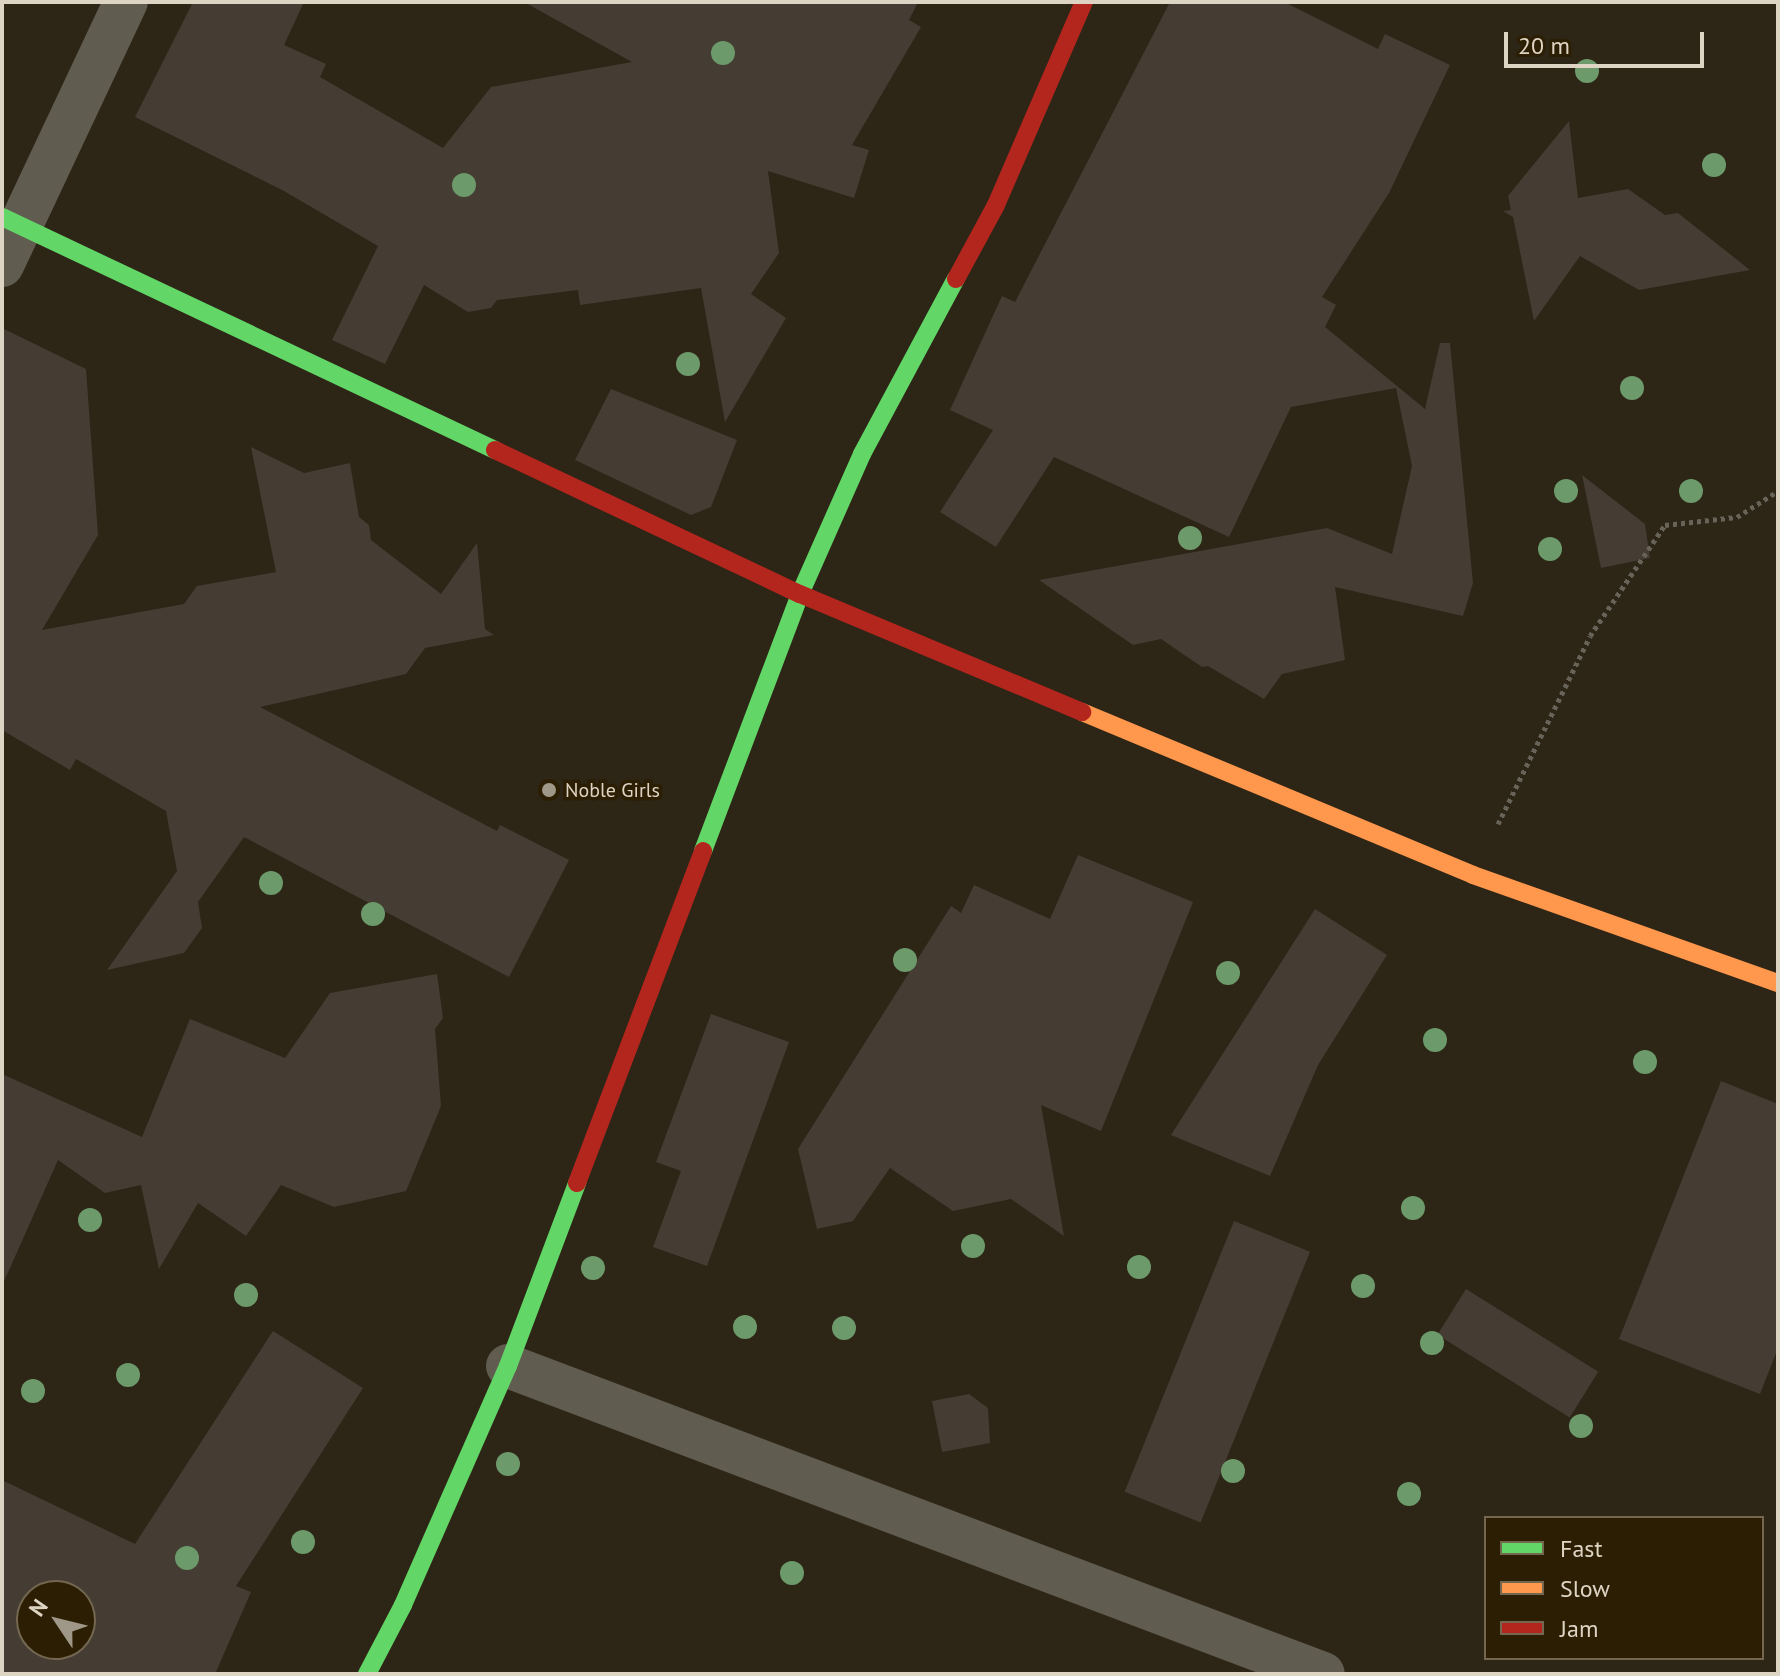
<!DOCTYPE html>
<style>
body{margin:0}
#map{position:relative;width:1780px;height:1676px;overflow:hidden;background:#2d2516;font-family:"PT Sans",sans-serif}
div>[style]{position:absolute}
.building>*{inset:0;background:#453c33;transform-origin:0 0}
.path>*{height:5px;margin-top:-2.5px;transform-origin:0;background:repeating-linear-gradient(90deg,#676358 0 4px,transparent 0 8px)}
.street>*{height:44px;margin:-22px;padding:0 22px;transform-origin:22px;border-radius:22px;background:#605c50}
.fast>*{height:18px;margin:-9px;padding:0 9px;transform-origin:9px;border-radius:9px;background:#63d668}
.slow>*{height:18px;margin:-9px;padding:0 9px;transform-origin:9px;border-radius:9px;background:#ff974d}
.jam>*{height:18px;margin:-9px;padding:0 9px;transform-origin:9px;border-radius:9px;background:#b3261e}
.trees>*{width:24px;height:24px;margin:-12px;border-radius:50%;background:#6d9a6b}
.dots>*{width:22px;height:22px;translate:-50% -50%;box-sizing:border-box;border:4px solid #2c1e03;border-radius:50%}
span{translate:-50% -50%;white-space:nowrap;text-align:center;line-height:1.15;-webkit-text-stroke:7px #2c1e03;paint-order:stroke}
.poi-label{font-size:20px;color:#ddd4c4}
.left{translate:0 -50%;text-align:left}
.frame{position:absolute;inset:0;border:4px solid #ddd4c4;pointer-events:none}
.legend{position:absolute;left:1484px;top:1516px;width:280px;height:144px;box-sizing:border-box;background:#2c1e03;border:2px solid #736750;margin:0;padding:10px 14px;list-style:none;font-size:24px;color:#ddd4c4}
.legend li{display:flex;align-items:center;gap:16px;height:40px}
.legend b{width:40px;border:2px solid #736750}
.north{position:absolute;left:16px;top:1580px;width:80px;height:80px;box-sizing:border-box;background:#2c1e03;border:2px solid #736750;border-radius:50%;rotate:305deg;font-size:22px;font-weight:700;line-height:32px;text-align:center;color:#ddd4c4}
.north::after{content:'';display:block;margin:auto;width:28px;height:36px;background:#9f9787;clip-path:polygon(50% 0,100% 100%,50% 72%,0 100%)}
.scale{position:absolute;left:1504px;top:32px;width:200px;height:36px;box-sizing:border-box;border:4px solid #ddd4c4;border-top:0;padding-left:10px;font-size:24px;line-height:28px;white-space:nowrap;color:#ddd4c4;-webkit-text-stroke:6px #2c1e03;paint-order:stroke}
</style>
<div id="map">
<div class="building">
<div style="clip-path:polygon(193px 2px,304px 2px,284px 45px,326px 64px,320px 77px,443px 148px,491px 87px,632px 62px,524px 2px,918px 2px,909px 20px,921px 27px,852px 145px,869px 150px,854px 198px,768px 171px,779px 253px,751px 294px,786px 318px,725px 422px,701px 288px,580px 305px,578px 290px,497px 300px,491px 308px,468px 312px,424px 285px,385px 364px,332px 340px,378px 246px,284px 191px,135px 117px)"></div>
<div style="clip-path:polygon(1170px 2px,1284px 2px,1378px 49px,1385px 34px,1450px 65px,1389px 193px,1322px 297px,1336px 305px,1325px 327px,1425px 409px,1440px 343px,1450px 343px,1473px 583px,1463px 616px,1335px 587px,1345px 660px,1282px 674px,1264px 699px,1208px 666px,1202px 667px,1161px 639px,1133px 645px,1039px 580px,1327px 528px,1392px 554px,1412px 466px,1396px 388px,1291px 407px,1229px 537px,1054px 457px,996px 547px,940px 512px,993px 430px,950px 410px,1002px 296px,1015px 302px)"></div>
<div style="clip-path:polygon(1569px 121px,1578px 198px,1628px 189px,1665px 215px,1678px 213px,1750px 270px,1639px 290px,1580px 256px,1534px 321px,1513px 217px,1503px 211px,1511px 210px,1508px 196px)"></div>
<div style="clip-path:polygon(2px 328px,86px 369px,98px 535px,42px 630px,184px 604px,197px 586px,276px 572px,251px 447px,304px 473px,350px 463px,359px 517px,369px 525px,371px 540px,441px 594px,477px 543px,485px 629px,494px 635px,425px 648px,406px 674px,260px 707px,497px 831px,500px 825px,569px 860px,509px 977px,244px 837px,198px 902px,202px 928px,184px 953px,107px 970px,177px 871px,166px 811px,76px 759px,70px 770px,2px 730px)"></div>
<div style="clip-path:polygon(611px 389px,737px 440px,711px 507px,691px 515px,575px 460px)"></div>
<div style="clip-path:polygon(1582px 475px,1645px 524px,1650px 558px,1601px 568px)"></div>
<div style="clip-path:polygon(1078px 855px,1193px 902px,1101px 1131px,1041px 1105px,1064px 1236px,1011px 1199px,953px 1211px,890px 1168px,853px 1221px,817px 1229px,798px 1149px,951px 906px,961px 913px,974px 885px,1050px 919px)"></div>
<div style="clip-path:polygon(1315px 909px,1387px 955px,1318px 1065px,1270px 1176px,1171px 1135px)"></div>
<div style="clip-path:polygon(437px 974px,443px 1018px,435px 1029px,441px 1106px,406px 1191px,334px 1207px,281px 1185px,246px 1236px,198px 1203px,159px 1269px,141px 1185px,105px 1193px,58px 1160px,2px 1286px,2px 1074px,142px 1137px,190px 1019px,285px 1058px,330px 993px)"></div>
<div style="clip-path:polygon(711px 1014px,789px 1042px,707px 1266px,653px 1247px,681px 1171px,656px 1162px)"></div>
<div style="clip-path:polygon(1721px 1081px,1778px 1104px,1778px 1348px,1760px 1394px,1619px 1339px)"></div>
<div style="left:1234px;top:1221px;width:82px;height:292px;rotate:22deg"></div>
<div style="left:1466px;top:1289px;width:156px;height:54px;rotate:32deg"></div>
<div style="clip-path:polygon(evenodd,273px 1331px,363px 1388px,236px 1586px,251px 1592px,215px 1674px,2px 1674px,2px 1480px,135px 1544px,273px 1331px,32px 1596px,80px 1596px,80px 1644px,32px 1644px,32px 1596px)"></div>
<div style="clip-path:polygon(969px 1394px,988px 1408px,990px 1443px,942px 1452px,932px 1401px)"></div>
</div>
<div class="path">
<div style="left:1498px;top:824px;width:209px;rotate:-63.9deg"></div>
<div style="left:1590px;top:636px;width:134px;rotate:-56deg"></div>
<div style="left:1665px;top:525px;width:72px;rotate:-6.3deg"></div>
<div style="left:1737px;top:517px;width:49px;rotate:-32.4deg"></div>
</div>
<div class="street">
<div style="left:2px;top:265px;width:291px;rotate:-64.8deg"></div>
<div style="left:508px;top:1366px;width:871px;rotate:20.7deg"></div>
</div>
<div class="fast">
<div style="left:2px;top:217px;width:545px;rotate:25.3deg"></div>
<div style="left:703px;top:851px;width:275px;rotate:-69.3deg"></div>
<div style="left:800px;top:594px;width:153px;rotate:-66.1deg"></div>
<div style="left:862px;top:454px;width:199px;rotate:-61.8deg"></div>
<div style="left:367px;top:1674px;width:78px;rotate:-62.4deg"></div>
<div style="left:403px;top:1605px;width:261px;rotate:-66.3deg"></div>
<div style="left:508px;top:1366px;width:196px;rotate:-69.3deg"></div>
</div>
<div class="slow">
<div style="left:1082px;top:712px;width:424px;rotate:22.6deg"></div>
<div style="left:1473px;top:875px;width:324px;rotate:19.5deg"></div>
</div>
<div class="jam">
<div style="left:956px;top:279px;width:84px;rotate:-61.6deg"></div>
<div style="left:996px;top:205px;width:221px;rotate:-66.6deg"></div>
<div style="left:495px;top:450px;width:337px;rotate:25.3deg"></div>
<div style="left:800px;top:594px;width:306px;rotate:22.7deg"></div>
<div style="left:577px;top:1183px;width:355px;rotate:-69.2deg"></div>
</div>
<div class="trees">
<div style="left:723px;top:53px"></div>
<div style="left:1587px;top:71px"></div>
<div style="left:1714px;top:165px"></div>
<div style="left:464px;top:185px"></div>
<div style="left:688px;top:364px"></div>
<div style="left:1632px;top:388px"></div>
<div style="left:1566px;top:491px"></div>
<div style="left:1691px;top:491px"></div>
<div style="left:1190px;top:538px"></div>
<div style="left:1550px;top:549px"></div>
<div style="left:271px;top:883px"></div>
<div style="left:373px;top:914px"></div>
<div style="left:905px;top:960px"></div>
<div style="left:1228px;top:973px"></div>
<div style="left:1435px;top:1040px"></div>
<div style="left:1645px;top:1062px"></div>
<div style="left:1413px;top:1208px"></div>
<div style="left:90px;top:1220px"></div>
<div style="left:973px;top:1246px"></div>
<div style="left:1139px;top:1267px"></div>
<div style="left:593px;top:1268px"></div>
<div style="left:1363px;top:1286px"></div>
<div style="left:246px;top:1295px"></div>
<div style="left:745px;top:1327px"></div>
<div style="left:844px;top:1328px"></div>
<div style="left:1432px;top:1343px"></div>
<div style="left:128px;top:1375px"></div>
<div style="left:33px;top:1391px"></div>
<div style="left:1581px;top:1426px"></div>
<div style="left:508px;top:1464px"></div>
<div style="left:1233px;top:1471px"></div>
<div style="left:1409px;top:1494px"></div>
<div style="left:303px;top:1542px"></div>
<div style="left:187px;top:1558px"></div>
<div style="left:792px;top:1573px"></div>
</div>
<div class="dots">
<div style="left:549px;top:790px;background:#9f9787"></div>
</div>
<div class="poi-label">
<span class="left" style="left:565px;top:790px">Noble Girls</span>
</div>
<div class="frame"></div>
<ul class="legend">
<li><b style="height:10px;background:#63d668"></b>Fast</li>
<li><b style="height:10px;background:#ff974d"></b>Slow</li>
<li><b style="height:10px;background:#b3261e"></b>Jam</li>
</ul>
<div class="north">N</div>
<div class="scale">20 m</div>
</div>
